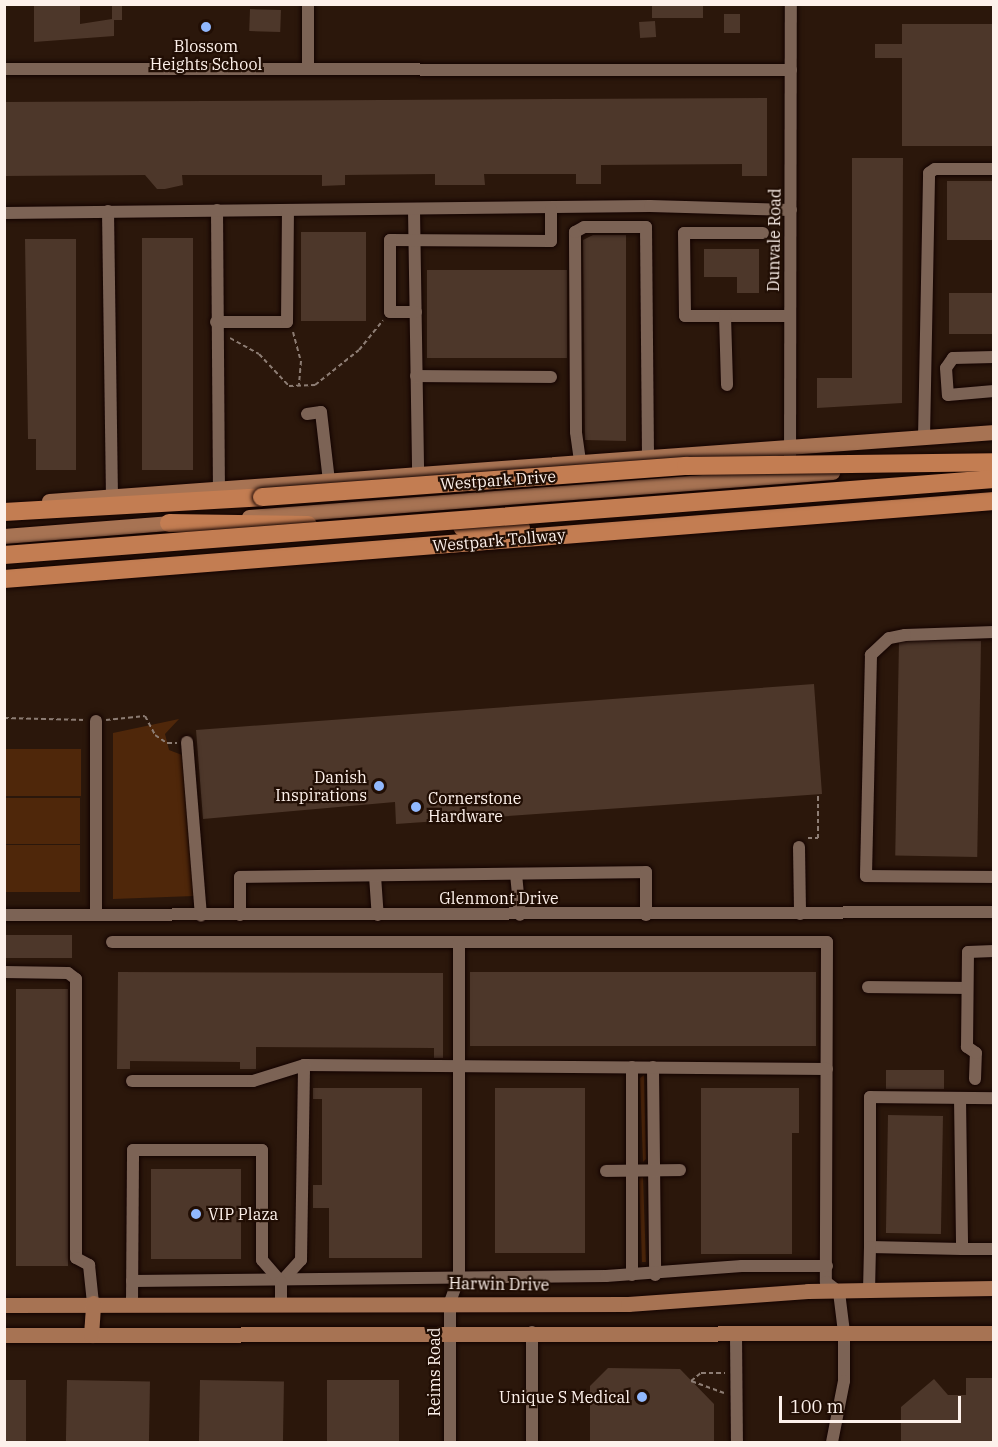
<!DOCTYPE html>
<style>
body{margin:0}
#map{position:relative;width:998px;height:1447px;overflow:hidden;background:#2b170b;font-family:"IBM Plex Serif",serif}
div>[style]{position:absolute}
.green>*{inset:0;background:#4f270a;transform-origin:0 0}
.building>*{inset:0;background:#4d372a;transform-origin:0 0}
.path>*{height:2px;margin-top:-1px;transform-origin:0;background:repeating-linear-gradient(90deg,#8d7d74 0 4.5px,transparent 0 7.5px)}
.roads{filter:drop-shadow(0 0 2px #130300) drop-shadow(0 0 2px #130300)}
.minor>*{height:12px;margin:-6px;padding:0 6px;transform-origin:6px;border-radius:6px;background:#7c6355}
.major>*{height:15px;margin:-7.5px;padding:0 7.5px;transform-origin:7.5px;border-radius:7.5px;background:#a77353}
.highway>*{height:18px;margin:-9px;padding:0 9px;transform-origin:9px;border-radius:9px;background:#c37d52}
.bridges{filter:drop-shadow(0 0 2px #130300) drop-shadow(0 0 2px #130300)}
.highway-bridge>*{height:18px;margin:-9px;padding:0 9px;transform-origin:9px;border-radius:9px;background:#c37d52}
.dots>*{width:16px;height:16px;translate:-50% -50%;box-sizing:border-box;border:3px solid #210e04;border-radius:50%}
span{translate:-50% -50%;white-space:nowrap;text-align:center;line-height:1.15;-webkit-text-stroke:4.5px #210e04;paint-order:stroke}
.poi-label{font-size:16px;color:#fdf1eb}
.right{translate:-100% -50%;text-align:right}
.left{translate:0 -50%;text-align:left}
.street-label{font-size:16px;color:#fdf1eb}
.frame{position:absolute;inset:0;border:6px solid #fdf1eb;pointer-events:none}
.scale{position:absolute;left:779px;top:1396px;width:182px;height:27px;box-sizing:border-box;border:3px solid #fdf1eb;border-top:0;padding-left:8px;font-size:18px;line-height:21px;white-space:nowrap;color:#fdf1eb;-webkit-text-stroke:4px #210e04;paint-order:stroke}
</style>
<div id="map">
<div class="green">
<div style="clip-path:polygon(179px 719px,165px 734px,169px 750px,182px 755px,194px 896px,113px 899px,113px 733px)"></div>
<div style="left:5px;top:749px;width:76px;height:47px"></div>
<div style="left:5px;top:798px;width:75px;height:46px"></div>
<div style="left:5px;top:845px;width:75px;height:47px"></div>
<div style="clip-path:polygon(644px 1075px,646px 1159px,643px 1162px,640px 1078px)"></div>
<div style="left:643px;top:1177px;width:85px;height:4px;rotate:88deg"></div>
</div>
<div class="building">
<div style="clip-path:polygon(34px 4px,80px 5px,80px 24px,112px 19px,112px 4px,122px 4px,122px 20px,114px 20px,114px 36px,34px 42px)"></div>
<div style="left:652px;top:4px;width:51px;height:14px"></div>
<div style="left:250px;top:9px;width:31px;height:22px;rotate:2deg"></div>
<div style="left:724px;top:14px;width:16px;height:19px"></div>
<div style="left:655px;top:21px;width:16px;height:16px;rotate:86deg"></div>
<div style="clip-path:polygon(902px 24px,993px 24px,993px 146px,902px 146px,902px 58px,875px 58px,875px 44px,902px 44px)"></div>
<div style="clip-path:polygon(767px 98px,767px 176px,742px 176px,742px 164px,601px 165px,601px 184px,576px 184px,576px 174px,484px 174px,485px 185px,435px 185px,435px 174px,345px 175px,345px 185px,322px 186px,322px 175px,182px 175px,183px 185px,165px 189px,157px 189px,145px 175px,4px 176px,4px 102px)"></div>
<div style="clip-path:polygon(852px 158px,903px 158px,902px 403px,817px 408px,817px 378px,852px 378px)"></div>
<div style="left:947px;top:181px;width:46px;height:59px"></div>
<div style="left:301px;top:232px;width:65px;height:89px"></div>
<div style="clip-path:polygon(593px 235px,626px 235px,626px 441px,585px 440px,583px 240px)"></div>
<div style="left:142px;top:238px;width:51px;height:232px"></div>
<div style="clip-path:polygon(25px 239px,76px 239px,76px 470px,36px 470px,36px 439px,28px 439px)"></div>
<div style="clip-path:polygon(704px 249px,759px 249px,759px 293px,737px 293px,737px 277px,704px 277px)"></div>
<div style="left:427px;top:270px;width:140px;height:88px"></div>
<div style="left:949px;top:293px;width:44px;height:41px"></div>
<div style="left:981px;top:641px;width:216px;height:82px;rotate:91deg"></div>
<div style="clip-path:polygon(814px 684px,822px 794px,396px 824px,395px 802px,203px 819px,196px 730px)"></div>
<div style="left:4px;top:935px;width:68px;height:23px"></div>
<div style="clip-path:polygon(118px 972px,443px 973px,443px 1058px,434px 1058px,434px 1048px,256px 1047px,256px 1069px,240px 1069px,240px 1062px,130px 1061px,130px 1069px,117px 1069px)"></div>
<div style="left:470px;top:972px;width:346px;height:74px"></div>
<div style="left:16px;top:989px;width:52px;height:277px"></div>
<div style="left:886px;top:1070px;width:58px;height:19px"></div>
<div style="clip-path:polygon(313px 1088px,422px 1088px,422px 1258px,329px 1258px,329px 1208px,313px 1208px,313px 1185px,322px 1185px,322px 1099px,313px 1099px)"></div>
<div style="left:495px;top:1088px;width:90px;height:165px"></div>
<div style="clip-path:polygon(701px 1088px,799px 1088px,799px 1133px,792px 1133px,792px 1254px,701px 1254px)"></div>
<div style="left:888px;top:1115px;width:55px;height:118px;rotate:1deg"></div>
<div style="left:151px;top:1169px;width:90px;height:90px"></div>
<div style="clip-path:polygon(608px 1368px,680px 1369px,714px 1404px,714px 1443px,590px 1443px,590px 1386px)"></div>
<div style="clip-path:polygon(966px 1378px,993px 1378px,993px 1443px,901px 1443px,901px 1407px,934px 1379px,948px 1395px,966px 1395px)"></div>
<div style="left:4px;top:1380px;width:22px;height:63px"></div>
<div style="left:67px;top:1380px;width:83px;height:63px;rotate:1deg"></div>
<div style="left:200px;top:1380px;width:84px;height:63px;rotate:1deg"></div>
<div style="left:327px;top:1380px;width:72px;height:63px"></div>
</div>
<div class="path">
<div style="left:293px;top:332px;width:30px;rotate:75deg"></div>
<div style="left:301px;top:361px;width:24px;rotate:95deg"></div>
<div style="left:230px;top:338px;width:33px;rotate:29deg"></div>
<div style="left:259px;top:354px;width:44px;rotate:46.8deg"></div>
<div style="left:289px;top:386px;width:26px;rotate:-2deg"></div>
<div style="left:315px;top:385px;width:56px;rotate:-38.5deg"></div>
<div style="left:359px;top:350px;width:38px;rotate:-51deg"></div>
<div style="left:4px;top:718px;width:82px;rotate:1.4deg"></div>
<div style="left:106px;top:720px;width:39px;rotate:-6deg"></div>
<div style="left:145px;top:716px;width:21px;rotate:62deg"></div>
<div style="left:155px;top:735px;width:14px;rotate:34deg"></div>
<div style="left:167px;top:743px;width:10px"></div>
<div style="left:808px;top:838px;width:10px"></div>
<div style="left:818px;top:838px;width:44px;rotate:-90deg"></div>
<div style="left:724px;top:1393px;width:35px;rotate:-160deg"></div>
<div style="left:691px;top:1381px;width:13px;rotate:-39deg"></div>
<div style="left:701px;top:1373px;width:24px"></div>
</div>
<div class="roads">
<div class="minor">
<div style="left:308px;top:4px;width:62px;rotate:90deg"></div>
<div style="left:4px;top:69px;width:787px;rotate:0.07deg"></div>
<div style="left:217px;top:210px;width:278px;rotate:89.6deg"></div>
<div style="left:414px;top:210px;width:264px;rotate:89.1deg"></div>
<div style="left:108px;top:211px;width:285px;rotate:89.2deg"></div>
<div style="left:4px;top:213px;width:646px;rotate:-0.62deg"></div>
<div style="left:650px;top:206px;width:141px;rotate:1.6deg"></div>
<div style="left:763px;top:233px;width:79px;rotate:180deg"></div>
<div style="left:684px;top:233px;width:83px;rotate:89.3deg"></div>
<div style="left:685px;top:316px;width:105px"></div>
<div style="left:416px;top:312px;width:26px;rotate:180deg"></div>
<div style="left:390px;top:312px;width:72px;rotate:-90deg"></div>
<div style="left:390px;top:240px;width:161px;rotate:0.4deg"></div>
<div style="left:551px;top:241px;width:32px;rotate:-90deg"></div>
<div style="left:725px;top:316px;width:69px;rotate:88.3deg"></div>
<div style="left:216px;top:322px;width:71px"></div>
<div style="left:287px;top:322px;width:111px;rotate:-89.5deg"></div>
<div style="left:994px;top:357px;width:41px;rotate:178.6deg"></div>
<div style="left:953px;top:358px;width:12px;rotate:125deg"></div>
<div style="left:946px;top:368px;width:27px;rotate:86deg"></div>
<div style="left:948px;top:395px;width:46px;rotate:-5deg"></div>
<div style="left:416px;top:376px;width:135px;rotate:0.4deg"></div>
<div style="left:307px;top:414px;width:14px;rotate:-8deg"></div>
<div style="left:321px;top:412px;width:69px;rotate:83.4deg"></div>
<div style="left:924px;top:438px;width:265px;rotate:-88.9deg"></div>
<div style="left:929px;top:173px;width:7px;rotate:-34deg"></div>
<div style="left:935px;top:169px;width:59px"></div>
<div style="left:580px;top:461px;width:29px;rotate:-98deg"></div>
<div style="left:576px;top:432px;width:200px;rotate:-90.3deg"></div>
<div style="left:575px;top:232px;width:10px;rotate:-29deg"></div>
<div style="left:584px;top:227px;width:62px"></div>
<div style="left:646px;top:227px;width:228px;rotate:89.5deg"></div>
<div style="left:790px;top:471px;width:467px;rotate:-89.9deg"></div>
<div style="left:994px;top:632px;width:89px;rotate:178.1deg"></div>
<div style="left:905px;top:635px;width:16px;rotate:169deg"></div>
<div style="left:889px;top:638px;width:25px;rotate:137deg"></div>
<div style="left:871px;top:655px;width:221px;rotate:91.3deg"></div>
<div style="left:866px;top:876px;width:128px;rotate:0.4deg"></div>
<div style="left:187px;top:742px;width:174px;rotate:85.4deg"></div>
<div style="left:799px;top:847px;width:67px;rotate:89.1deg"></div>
<div style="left:516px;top:874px;width:41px;rotate:84.4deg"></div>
<div style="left:375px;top:876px;width:39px;rotate:86deg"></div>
<div style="left:4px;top:915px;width:990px;rotate:-0.17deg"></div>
<div style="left:96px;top:915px;width:194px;rotate:-90deg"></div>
<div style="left:240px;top:915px;width:38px;rotate:-90deg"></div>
<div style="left:240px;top:877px;width:406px;rotate:-0.7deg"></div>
<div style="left:646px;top:872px;width:43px;rotate:90deg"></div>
<div style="left:112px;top:942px;width:715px"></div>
<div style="left:827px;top:942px;width:340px;rotate:90.2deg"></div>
<div style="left:826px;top:1282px;width:16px;rotate:38deg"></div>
<div style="left:839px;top:1292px;width:40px;rotate:82.9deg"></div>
<div style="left:844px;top:1332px;width:49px;rotate:90deg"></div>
<div style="left:844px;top:1381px;width:62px;rotate:101.1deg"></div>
<div style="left:4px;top:972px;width:64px;rotate:0.9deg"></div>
<div style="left:68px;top:973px;width:10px;rotate:37deg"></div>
<div style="left:76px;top:979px;width:279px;rotate:90deg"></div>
<div style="left:76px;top:1258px;width:15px;rotate:28deg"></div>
<div style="left:89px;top:1265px;width:38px;rotate:84deg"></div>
<div style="left:868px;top:987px;width:99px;rotate:0.6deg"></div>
<div style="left:653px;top:1067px;width:208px;rotate:89.4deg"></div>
<div style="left:975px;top:1079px;width:26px;rotate:-88deg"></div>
<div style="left:976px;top:1053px;width:11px;rotate:-146deg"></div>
<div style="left:967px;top:1047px;width:95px;rotate:-89.4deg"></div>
<div style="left:968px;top:952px;width:26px;rotate:-2deg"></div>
<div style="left:132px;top:1081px;width:121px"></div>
<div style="left:253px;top:1081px;width:53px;rotate:-17.4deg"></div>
<div style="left:304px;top:1065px;width:523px;rotate:0.44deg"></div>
<div style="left:960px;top:1098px;width:151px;rotate:89.2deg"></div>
<div style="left:962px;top:1249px;width:92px;rotate:-178.8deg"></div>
<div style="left:870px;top:1247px;width:150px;rotate:-90deg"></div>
<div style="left:870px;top:1097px;width:124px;rotate:0.5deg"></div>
<div style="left:606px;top:1171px;width:74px;rotate:-0.8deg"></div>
<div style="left:962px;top:1249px;width:32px"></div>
<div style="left:632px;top:1275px;width:208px;rotate:-90deg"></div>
<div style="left:132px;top:1281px;width:474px;rotate:-0.6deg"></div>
<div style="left:606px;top:1276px;width:136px;rotate:-4.2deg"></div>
<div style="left:742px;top:1266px;width:85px"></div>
<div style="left:281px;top:1282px;width:30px;rotate:-48deg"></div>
<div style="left:301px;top:1260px;width:195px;rotate:-89.1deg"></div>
<div style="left:869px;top:1291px;width:44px;rotate:-88.7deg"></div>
<div style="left:132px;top:1301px;width:151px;rotate:-89.6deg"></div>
<div style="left:133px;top:1150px;width:129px"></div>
<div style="left:262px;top:1150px;width:110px;rotate:90deg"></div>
<div style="left:262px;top:1260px;width:29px;rotate:49deg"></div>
<div style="left:281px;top:1282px;width:20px;rotate:90deg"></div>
<div style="left:736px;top:1334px;width:108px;rotate:89.5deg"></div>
<div style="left:450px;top:1442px;width:140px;rotate:-90deg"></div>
<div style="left:450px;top:1302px;width:27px;rotate:-70deg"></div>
<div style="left:459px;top:1277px;width:335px;rotate:-90deg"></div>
<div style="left:532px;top:1442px;width:110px;rotate:-90deg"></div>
</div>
<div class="major">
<div style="left:49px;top:501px;width:948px;rotate:-4.18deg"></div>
<div style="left:249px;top:517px;width:585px;rotate:-4.41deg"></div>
<div style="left:4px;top:536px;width:177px;rotate:-4.5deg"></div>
<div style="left:4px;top:1305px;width:624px;rotate:-0.09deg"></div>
<div style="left:628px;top:1304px;width:180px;rotate:-4.1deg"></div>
<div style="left:808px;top:1291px;width:186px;rotate:-0.9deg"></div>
<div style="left:4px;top:1335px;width:990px;rotate:-0.12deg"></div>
<div style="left:91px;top:1335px;width:32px;rotate:-86deg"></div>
</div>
<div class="highway">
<div style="left:4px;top:512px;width:258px;rotate:-3.3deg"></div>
<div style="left:169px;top:523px;width:139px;rotate:0.8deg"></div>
<div style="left:462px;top:527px;width:59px;rotate:1deg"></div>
<div style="left:4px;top:579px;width:993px;rotate:-4.5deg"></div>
</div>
</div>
<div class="bridges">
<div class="highway-bridge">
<div style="left:262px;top:497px;width:425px;rotate:-4.2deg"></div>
<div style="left:686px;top:466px;width:308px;rotate:-0.7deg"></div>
<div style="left:4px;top:555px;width:993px;rotate:-4.39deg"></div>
</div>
</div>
<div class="dots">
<div style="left:206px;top:27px;background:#91b8fd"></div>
<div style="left:379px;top:786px;background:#91b8fd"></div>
<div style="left:416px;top:807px;background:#91b8fd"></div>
<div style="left:196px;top:1214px;background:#91b8fd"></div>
<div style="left:642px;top:1397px;background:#91b8fd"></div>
</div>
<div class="poi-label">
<span style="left:206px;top:55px">Blossom<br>Heights School</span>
<span class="right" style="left:367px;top:786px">Danish<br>Inspirations</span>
<span class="left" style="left:428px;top:807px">Cornerstone<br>Hardware</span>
<span class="left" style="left:208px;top:1214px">VIP Plaza</span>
<span class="right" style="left:630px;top:1397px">Unique S Medical</span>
</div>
<div class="street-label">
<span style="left:774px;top:240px;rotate:-89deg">Dunvale Road</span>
<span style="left:498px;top:480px;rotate:-4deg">Westpark Drive</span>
<span style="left:499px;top:540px;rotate:-5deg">Westpark Tollway</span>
<span style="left:499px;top:898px">Glenmont Drive</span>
<span style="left:499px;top:1284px;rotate:1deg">Harwin Drive</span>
<span style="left:434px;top:1372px;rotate:-90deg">Reims Road</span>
</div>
<div class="frame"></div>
<div class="scale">100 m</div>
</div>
